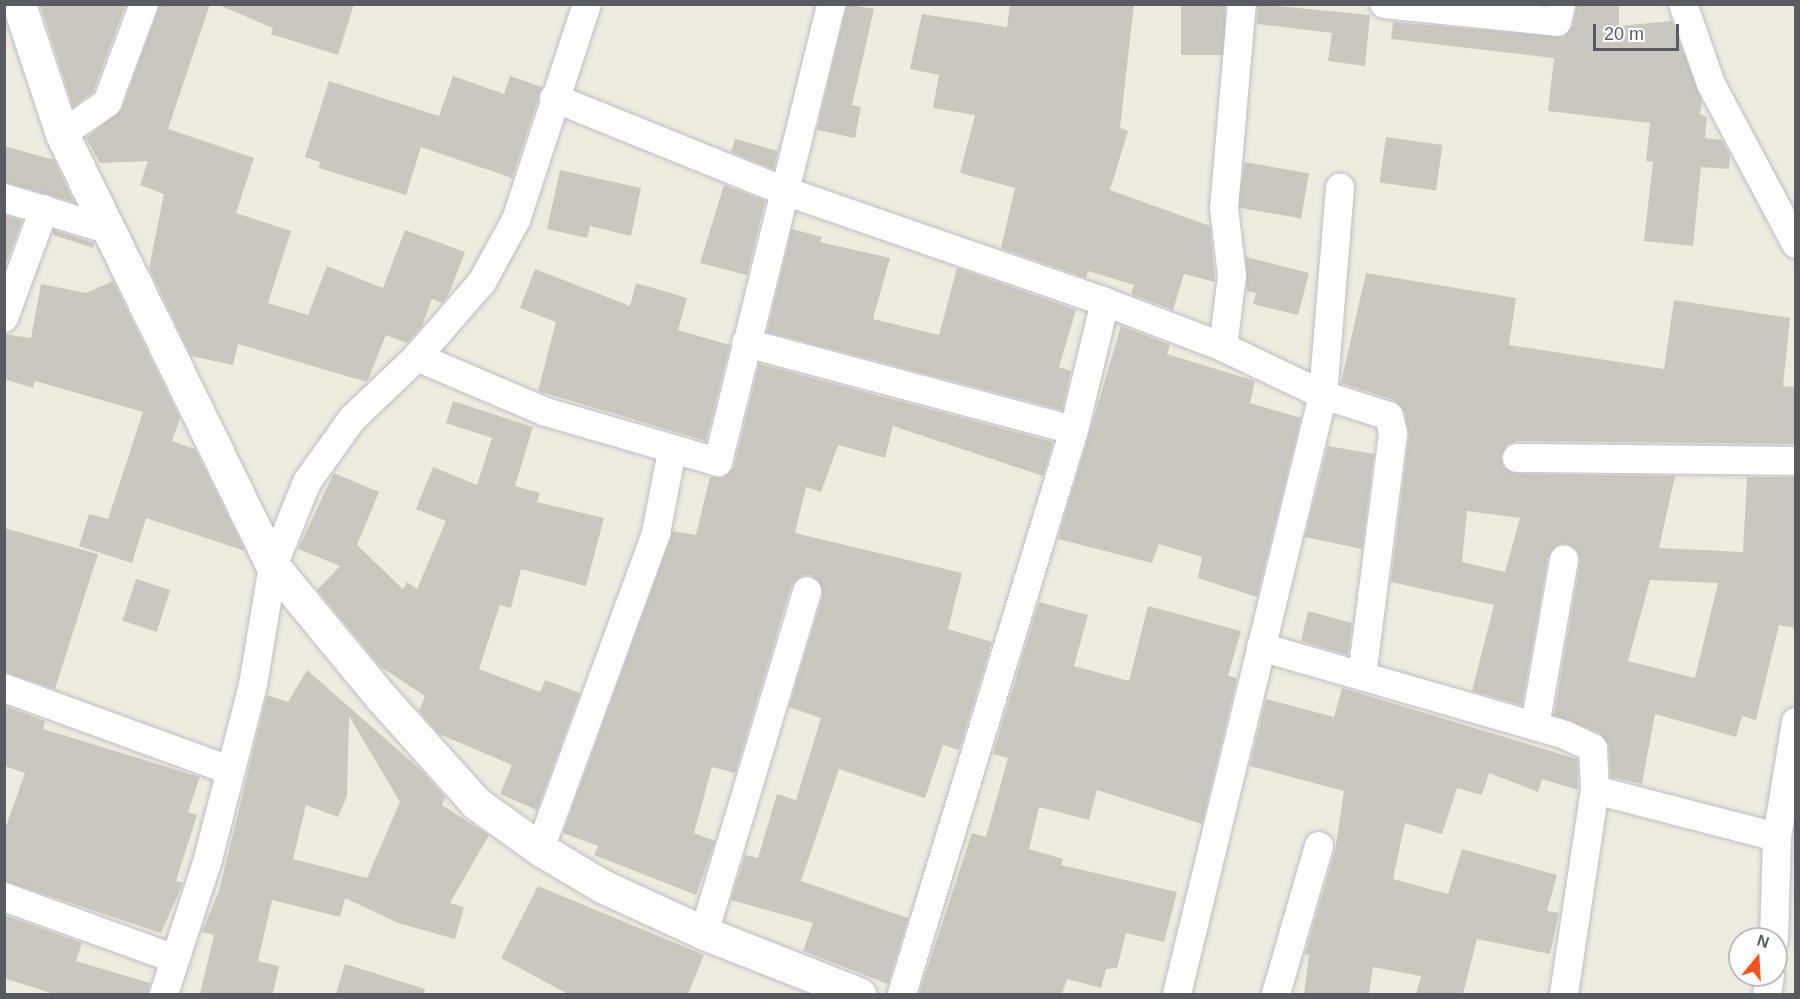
<!DOCTYPE html>
<style>
body{margin:0}
#map{position:relative;width:1800px;height:999px;overflow:hidden;background:#edecdf;font-family:Arial,sans-serif}
div>[style]{position:absolute}
.building>*{inset:0;background:#cac8be;transform-origin:0 0}
.roads{filter:drop-shadow(0 0 2px #bcbdc4) drop-shadow(0 0 2px #bcbdc4)}
.street>*{height:28px;margin:-14px;padding:0 14px;transform-origin:14px;border-radius:14px;background:#fff}
.secondary>*{height:33px;margin:-16.5px;padding:0 16.5px;transform-origin:16.5px;border-radius:16.5px;background:#fff}
span{translate:-50% -50%;white-space:nowrap;text-align:center;line-height:1.15;-webkit-text-stroke:4.5px #fff;paint-order:stroke}
.frame{position:absolute;inset:0;border:6px solid #585b62;pointer-events:none}
.north{position:absolute;left:1728px;top:927px;width:60px;height:60px;box-sizing:border-box;background:#fff;border:2px solid #bcbdc0;border-radius:50%;rotate:18deg;font-size:16px;font-weight:700;line-height:24px;text-align:center;color:#585b62}
.north::after{content:'';display:block;margin:auto;width:21px;height:27px;background:#f7531b;clip-path:polygon(50% 0,100% 100%,50% 72%,0 100%)}
.scale{position:absolute;left:1593px;top:24px;width:86px;height:27px;box-sizing:border-box;border:3px solid #585b62;border-top:0;padding-left:8px;font-size:18px;line-height:21px;white-space:nowrap;color:#585b62;-webkit-text-stroke:4px #fff;paint-order:stroke}
</style>
<div id="map">
<div class="building">
<div style="clip-path:polygon(40px 4px,126px 4px,93px 92px,73px 107px)"></div>
<div style="clip-path:polygon(160px 4px,210px 4px,168px 129px,254px 158px,236px 213px,291px 231px,268px 303px,308px 315px,327px 266px,383px 288px,405px 230px,465px 252px,448px 296px,442px 303px,432px 299px,422px 326px,407px 343px,386px 335px,367px 382px,238px 344px,233px 365px,191px 356px,149px 268px,164px 194px,140px 185px,148px 161px,100px 163px,86px 138px,122px 109px)"></div>
<div style="clip-path:polygon(216px 4px,354px 4px,338px 55px,271px 34px,273px 28px)"></div>
<div style="clip-path:polygon(847px 4px,874px 9px,852px 105px,861px 107px,855px 138px,817px 130px)"></div>
<div style="clip-path:polygon(1010px 4px,1134px 4px,1120px 128px,1128px 131px,1110px 190px,1210px 226px,1215px 282px,1184px 274px,1173px 310px,1131px 294px,1134px 285px,1088px 271px,1086px 278px,1001px 248px,1015px 188px,960px 173px,975px 115px,933px 108px,939px 75px,910px 69px,922px 14px,1007px 27px)"></div>
<div style="left:1181px;top:4px;width:44px;height:51px"></div>
<div style="clip-path:polygon(1258px 4px,1370px 15px,1365px 66px,1328px 61px,1332px 33px,1257px 24px)"></div>
<div style="clip-path:polygon(1577px 4px,1619px 4px,1619px 26px,1672px 21px,1702px 101px,1700px 114px,1707px 117px,1705px 138px,1722px 140px,1730px 156px,1729px 169px,1701px 167px,1693px 246px,1644px 241px,1653px 162px,1646px 161px,1650px 123px,1548px 111px,1554px 58px,1391px 39px,1393px 22px,1563px 37px,1573px 26px)"></div>
<div style="clip-path:polygon(453px 76px,504px 94px,510px 76px,542px 87px,512px 178px,421px 147px,406px 195px,319px 168px,320px 162px,305px 157px,329px 81px,439px 116px)"></div>
<div style="left:1386px;top:137px;width:57px;height:46px;rotate:8deg"></div>
<div style="clip-path:polygon(735px 139px,778px 151px,773px 169px,731px 152px)"></div>
<div style="clip-path:polygon(4px 146px,54px 160px,74px 202px,4px 182px)"></div>
<div style="left:1245px;top:162px;width:65px;height:46px;rotate:10deg"></div>
<div style="clip-path:polygon(560px 170px,641px 188px,631px 236px,590px 226px,587px 238px,547px 229px)"></div>
<div style="clip-path:polygon(724px 185px,765px 201px,747px 275px,700px 263px)"></div>
<div style="clip-path:polygon(4px 215px,22px 221px,4px 269px)"></div>
<div style="clip-path:polygon(792px 229px,822px 237px,820px 242px,890px 258px,873px 319px,939px 335px,957px 268px,1076px 310px,1059px 367px,1071px 371px,1062px 410px,767px 332px)"></div>
<div style="left:54px;top:230px;width:42px;height:5px;rotate:18deg"></div>
<div style="clip-path:polygon(1246px 257px,1309px 273px,1298px 315px,1253px 304px,1256px 293px,1247px 291px)"></div>
<div style="clip-path:polygon(535px 269px,630px 306px,636px 283px,687px 298px,678px 330px,730px 345px,706px 441px,538px 391px,556px 322px,520px 308px)"></div>
<div style="clip-path:polygon(evenodd,1366px 273px,1516px 298px,1509px 345px,1664px 369px,1674px 300px,1790px 318px,1783px 386px,1796px 387px,1796px 444px,1517px 441px,1508px 444px,1501px 457px,1503px 467px,1517px 474px,1675px 476px,1659px 548px,1743px 552px,1747px 477px,1796px 477px,1796px 628px,1779px 625px,1756px 720px,1742px 716px,1736px 737px,1655px 714px,1642px 784px,1611px 777px,1609px 747px,1600px 733px,1554px 715px,1580px 563px,1579px 554px,1567px 544px,1558px 545px,1548px 557px,1522px 705px,1472px 691px,1494px 605px,1391px 582px,1409px 436px,1405px 412px,1394px 400px,1341px 383px,1366px 273px,1467px 511px,1520px 518px,1505px 572px,1462px 562px,1467px 511px,1366px 273px,1650px 580px,1718px 583px,1695px 678px,1628px 661px,1650px 580px)"></div>
<div style="clip-path:polygon(113px 281px,180px 418px,172px 441px,195px 449px,245px 551px,146px 518px,132px 563px,79px 546px,89px 514px,108px 519px,143px 412px,35px 381px,33px 388px,4px 379px,4px 334px,31px 338px,41px 284px,86px 293px)"></div>
<div style="clip-path:polygon(1121px 326px,1170px 345px,1167px 354px,1255px 381px,1250px 403px,1301px 418px,1257px 597px,1198px 578px,1202px 557px,1159px 544px,1152px 563px,1058px 539px)"></div>
<div style="clip-path:polygon(759px 364px,1053px 442px,1043px 476px,893px 426px,885px 458px,838px 445px,821px 492px,806px 487px,795px 533px,962px 573px,948px 629px,992px 642px,959px 750px,943px 745px,925px 798px,839px 769px,801px 881px,908px 918px,888px 984px,803px 951px,813px 923px,731px 900px,745px 855px,758px 858px,777px 794px,796px 800px,821px 718px,789px 707px,823px 595px,812px 575px,803px 575px,791px 586px,735px 773px,712px 767px,694px 833px,715px 841px,696px 895px,594px 855px,598px 846px,563px 833px,673px 531px,696px 535px,710px 477px,723px 478px,734px 467px)"></div>
<div style="clip-path:polygon(453px 401px,533px 427px,515px 486px,540px 493px,537px 502px,604px 518px,586px 586px,521px 569px,511px 608px,500px 605px,479px 669px,540px 692px,545px 680px,580px 693px,537px 810px,500px 794px,512px 765px,439px 734px,419px 711px,425px 696px,381px 667px,317px 590px,340px 566px,298px 549px,334px 473px,379px 492px,357px 545px,403px 589px,407px 582px,417px 589px,446px 521px,416px 509px,433px 467px,477px 485px,492px 438px,446px 423px)"></div>
<div style="clip-path:polygon(1328px 446px,1374px 454px,1362px 549px,1305px 537px)"></div>
<div style="clip-path:polygon(4px 528px,98px 554px,55px 689px,4px 672px)"></div>
<div style="left:136px;top:579px;width:36px;height:44px;rotate:18deg"></div>
<div style="clip-path:polygon(1039px 602px,1088px 615px,1074px 666px,1129px 681px,1148px 606px,1241px 631px,1228px 676px,1237px 678px,1202px 824px,1097px 790px,1089px 820px,1039px 807px,1029px 849px,1063px 859px,1061px 865px,1177px 892px,1164px 942px,1126px 933px,1117px 968px,1106px 969px,1101px 988px,1067px 979px,1062px 994px,919px 994px,972px 833px,986px 837px,1008px 758px,993px 754px)"></div>
<div style="clip-path:polygon(1308px 611px,1352px 623px,1348px 655px,1301px 641px)"></div>
<div style="clip-path:polygon(evenodd,307px 670px,422px 771px,445px 797px,442px 805px,489px 835px,450px 903px,464px 907px,455px 939px,398px 923px,345px 898px,340px 917px,272px 900px,258px 961px,279px 966px,273px 994px,200px 994px,214px 935px,202px 932px,219px 891px,267px 695px,288px 702px,307px 670px,349px 716px,400px 802px,367px 878px,293px 859px,306px 805px,338px 817px,347px 796px,349px 716px)"></div>
<div style="clip-path:polygon(1342px 688px,1577px 759px,1578px 790px,1542px 779px,1538px 792px,1489px 773px,1482px 795px,1457px 788px,1442px 834px,1405px 823px,1393px 879px,1448px 894px,1462px 849px,1557px 875px,1547px 911px,1559px 913px,1550px 954px,1477px 939px,1463px 994px,1416px 994px,1421px 976px,1373px 967px,1369px 994px,1304px 994px,1309px 955px,1305px 954px,1335px 851px,1344px 791px,1250px 766px,1266px 699px,1334px 717px)"></div>
<div style="clip-path:polygon(4px 706px,45px 721px,43px 729px,200px 777px,188px 812px,197px 815px,176px 881px,183px 883px,161px 933px,4px 881px,4px 832px,25px 773px,4px 766px)"></div>
<div style="clip-path:polygon(538px 886px,704px 955px,688px 994px,568px 994px,501px 958px)"></div>
<div style="clip-path:polygon(4px 915px,82px 943px,76px 961px,150px 983px,148px 994px,54px 994px,4px 978px)"></div>
<div style="clip-path:polygon(345px 964px,425px 989px,424px 994px,336px 994px)"></div>
</div>
<div class="roads">
<div class="street">
<div style="left:1384px;top:4px;width:174px;rotate:5.9deg"></div>
<div style="left:1557px;top:22px;width:18px;rotate:-77deg"></div>
<div style="left:1683px;top:4px;width:85px;rotate:70.7deg"></div>
<div style="left:1711px;top:84px;width:181px;rotate:62deg"></div>
<div style="left:554px;top:98px;width:246px;rotate:22deg"></div>
<div style="left:782px;top:190px;width:342px;rotate:19.1deg"></div>
<div style="left:1105px;top:302px;width:126px;rotate:20.9deg"></div>
<div style="left:1223px;top:347px;width:111px;rotate:25.6deg"></div>
<div style="left:1323px;top:395px;width:69px;rotate:17.7deg"></div>
<div style="left:1389px;top:416px;width:18px;rotate:77deg"></div>
<div style="left:1393px;top:434px;width:243px;rotate:97.3deg"></div>
<div style="left:62px;top:134px;width:55px;rotate:-34.6deg"></div>
<div style="left:107px;top:103px;width:106px;rotate:-69.5deg"></div>
<div style="left:4px;top:198px;width:110px;rotate:16.9deg"></div>
<div style="left:4px;top:318px;width:116px;rotate:-69.8deg"></div>
<div style="left:746px;top:343px;width:339px;rotate:14.9deg"></div>
<div style="left:1223px;top:347px;width:72px;rotate:-82.8deg"></div>
<div style="left:1232px;top:276px;width:68px;rotate:-96.7deg"></div>
<div style="left:1224px;top:208px;width:205px;rotate:-85deg"></div>
<div style="left:417px;top:357px;width:140px;rotate:23.1deg"></div>
<div style="left:546px;top:412px;width:179px;rotate:16.2deg"></div>
<div style="left:718px;top:462px;width:472px;rotate:-76.1deg"></div>
<div style="left:1517px;top:458px;width:279px;rotate:0.6deg"></div>
<div style="left:1261px;top:647px;width:316px;rotate:16.1deg"></div>
<div style="left:1565px;top:735px;width:31px;rotate:25deg"></div>
<div style="left:1593px;top:748px;width:42px;rotate:87.3deg"></div>
<div style="left:1595px;top:790px;width:188px;rotate:14.5deg"></div>
<div style="left:4px;top:688px;width:239px;rotate:20deg"></div>
<div style="left:1535px;top:726px;width:169px;rotate:-80.1deg"></div>
<div style="left:540px;top:849px;width:337px;rotate:-69.8deg"></div>
<div style="left:656px;top:533px;width:84px;rotate:-79deg"></div>
<div style="left:4px;top:897px;width:182px;rotate:19.9deg"></div>
<div style="left:704px;top:933px;width:357px;rotate:-73.2deg"></div>
<div style="left:1774px;top:939px;width:102px;rotate:-88.3deg"></div>
<div style="left:1777px;top:837px;width:117px;rotate:-80.6deg"></div>
<div style="left:164px;top:994px;width:142px;rotate:-71.9deg"></div>
<div style="left:208px;top:859px;width:180px;rotate:-75.5deg"></div>
<div style="left:253px;top:685px;width:121px;rotate:-80.5deg"></div>
<div style="left:273px;top:566px;width:91px;rotate:-68deg"></div>
<div style="left:307px;top:482px;width:77px;rotate:-54.5deg"></div>
<div style="left:352px;top:419px;width:90px;rotate:-43.6deg"></div>
<div style="left:417px;top:357px;width:99px;rotate:-49.1deg"></div>
<div style="left:482px;top:282px;width:71px;rotate:-61.3deg"></div>
<div style="left:516px;top:220px;width:227px;rotate:-71.8deg"></div>
<div style="left:902px;top:994px;width:590px;rotate:-73.04deg"></div>
<div style="left:1074px;top:430px;width:132px;rotate:-76.4deg"></div>
<div style="left:1177px;top:994px;width:617px;rotate:-76.3deg"></div>
<div style="left:1323px;top:395px;width:208px;rotate:-85.3deg"></div>
<div style="left:1276px;top:994px;width:154px;rotate:-73.8deg"></div>
<div style="left:1564px;top:994px;width:206px;rotate:-81.4deg"></div>
<div style="left:1767px;top:994px;width:19px;rotate:-81deg"></div>
</div>
<div class="secondary">
<div style="left:19px;top:4px;width:137px;rotate:71.7deg"></div>
<div style="left:62px;top:134px;width:481px;rotate:64deg"></div>
<div style="left:273px;top:566px;width:170px;rotate:50.5deg"></div>
<div style="left:381px;top:697px;width:142px;rotate:48.1deg"></div>
<div style="left:476px;top:803px;width:79px;rotate:35.7deg"></div>
<div style="left:540px;top:849px;width:72px;rotate:30.8deg"></div>
<div style="left:602px;top:886px;width:112px;rotate:24.7deg"></div>
<div style="left:704px;top:933px;width:167px;rotate:21.5deg"></div>
</div>
</div>
<div class="frame"></div>
<div class="north">N</div>
<div class="scale">20 m</div>
</div>
